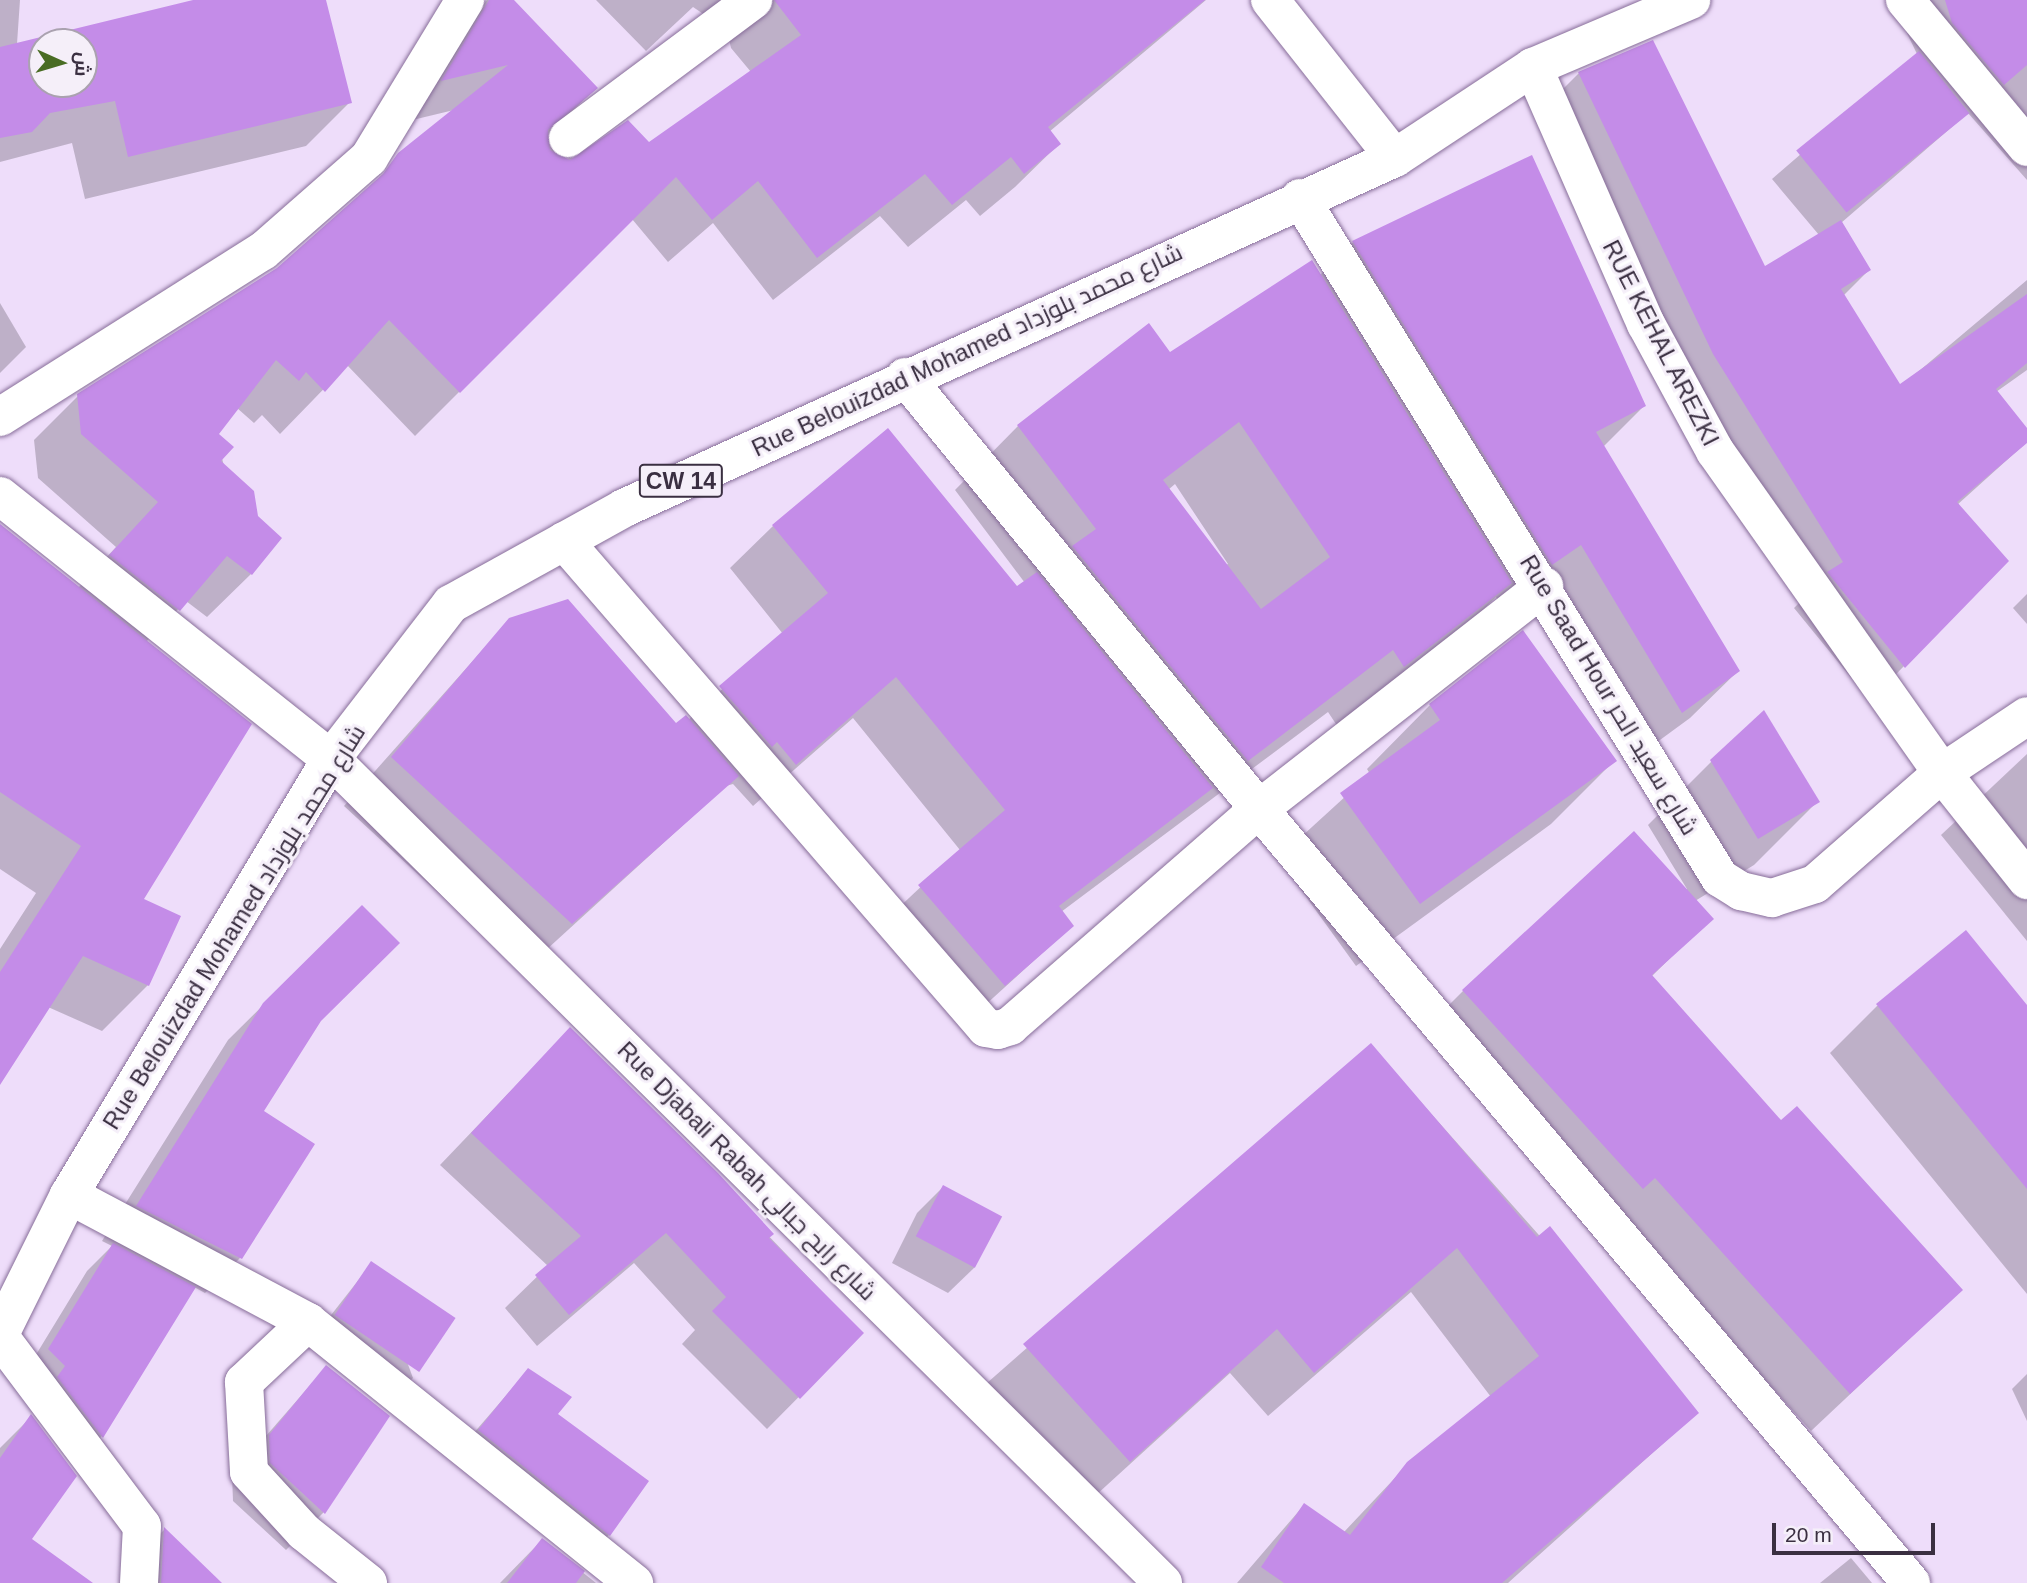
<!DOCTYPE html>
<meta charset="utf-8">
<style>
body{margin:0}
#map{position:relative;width:2027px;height:1583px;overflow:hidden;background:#eeddfa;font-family:Arial,Cairo,sans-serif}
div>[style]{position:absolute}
.shadow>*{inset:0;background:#0003}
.building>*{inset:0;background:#c48ce8;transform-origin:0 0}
.roads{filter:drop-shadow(0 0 2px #876d99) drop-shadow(0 0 2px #876d99)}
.minor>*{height:38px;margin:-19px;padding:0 19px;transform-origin:19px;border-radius:19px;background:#fff}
.primary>*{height:38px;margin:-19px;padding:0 19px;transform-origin:19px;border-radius:19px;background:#fff}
span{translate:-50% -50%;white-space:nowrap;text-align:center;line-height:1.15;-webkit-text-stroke:6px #f5eff9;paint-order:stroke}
.shield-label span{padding:2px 5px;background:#f5eff9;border:2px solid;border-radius:5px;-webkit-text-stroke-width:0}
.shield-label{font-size:23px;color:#3a2f41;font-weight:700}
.street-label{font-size:24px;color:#3a2f41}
.north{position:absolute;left:28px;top:28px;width:70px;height:70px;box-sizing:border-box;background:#f5eff9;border:2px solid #aaa2af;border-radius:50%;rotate:94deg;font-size:19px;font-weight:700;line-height:28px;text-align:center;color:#3a2f41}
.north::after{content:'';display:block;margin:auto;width:24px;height:32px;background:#496c24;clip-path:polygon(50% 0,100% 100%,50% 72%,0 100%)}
.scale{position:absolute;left:1772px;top:1523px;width:163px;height:32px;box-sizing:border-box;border:4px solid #3a2f41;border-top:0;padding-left:9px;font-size:21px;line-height:24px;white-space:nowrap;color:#3a2f41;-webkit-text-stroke:5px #f5eff9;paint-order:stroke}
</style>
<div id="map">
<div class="shadow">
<div style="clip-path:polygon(evenodd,0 0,20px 0,17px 44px,200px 0,325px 0,350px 102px,306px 146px,85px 199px,72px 143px,0 162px,0 0,42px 42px,84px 42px,84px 84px,42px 84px,42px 42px)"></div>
<div style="clip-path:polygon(487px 0,511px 0,596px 88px,545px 137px,559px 160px,649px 144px,751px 72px,731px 48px,727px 30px,693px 7px,646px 51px,596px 0,1206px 0,1049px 132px,1059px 144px,1015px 187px,980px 216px,966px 200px,908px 247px,880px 216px,773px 300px,713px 223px,668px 262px,632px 219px,415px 436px,347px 365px,280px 434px,262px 415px,254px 423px,237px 408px,216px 434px,251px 574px,207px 617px,186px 601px,146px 642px,142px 900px,148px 985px,102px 1031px,48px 1007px,0 1081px,0 949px,36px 893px,0 869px,0 526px,78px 588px,116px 547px,38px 478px,34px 440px,78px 396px,278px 269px,454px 110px,400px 123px,456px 31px)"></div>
<div style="clip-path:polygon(1891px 0,2027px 0,2027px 180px,1968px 113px,1841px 223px,1869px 270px,1843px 296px,1900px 387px,2027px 280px,2027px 370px,1996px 392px,2027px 431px,2027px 442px,1957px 505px,2006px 561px,1870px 701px,1794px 608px,1807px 595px,1544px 108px,1579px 73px,1764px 269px,1819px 235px,1772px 179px,1917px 54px)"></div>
<div style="clip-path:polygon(evenodd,1353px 242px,1644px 406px,1603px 447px,1738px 671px,1690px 718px,1634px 759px,1533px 591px,1504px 611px,1496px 597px,1446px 646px,1340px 730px,1328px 712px,1061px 912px,1072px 926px,961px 1027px,876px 929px,960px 850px,853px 718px,753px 806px,733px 784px,726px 786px,523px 971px,344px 806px,510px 619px,676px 725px,688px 720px,783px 634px,730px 568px,773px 526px,1017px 588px,1025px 583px,955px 490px,1018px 426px,1149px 326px,1170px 354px,1320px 275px,1353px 242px,1175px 484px,1228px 564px,1226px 565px,1168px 490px,1175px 484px)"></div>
<div style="clip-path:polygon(0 303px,26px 347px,0 373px)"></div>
<div style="clip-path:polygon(2027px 594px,2027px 624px,2013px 608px)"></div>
<div style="clip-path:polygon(1430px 705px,1614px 761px,1551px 824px,1356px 966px,1278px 858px,1370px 774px,1367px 769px)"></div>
<div style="clip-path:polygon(2027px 754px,2027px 941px,1941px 835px)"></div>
<div style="clip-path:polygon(1712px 761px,1817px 802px,1754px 865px,1695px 901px,1711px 918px,1651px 977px,1781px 1122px,1961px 1290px,1811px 1431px,1616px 1215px,1425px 1029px,1463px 991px,1687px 889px,1648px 825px)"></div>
<div style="clip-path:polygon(362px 907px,318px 1022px,261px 1112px,240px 1258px,205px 1293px,194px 1287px,102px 1436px,76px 1462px,23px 1376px,87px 1271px,112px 1246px,102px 1241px,228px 1040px)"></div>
<div style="clip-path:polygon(1877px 1006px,2027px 1007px,2027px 1294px,1830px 1053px)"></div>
<div style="clip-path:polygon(570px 1029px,862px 1333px,767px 1429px,682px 1344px,695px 1330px,634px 1263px,537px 1346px,505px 1308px,548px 1266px,440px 1165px)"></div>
<div style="clip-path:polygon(1371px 1046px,1697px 1413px,1508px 1583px,1237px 1583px,1304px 1505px,1344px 1532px,1409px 1463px,1491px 1397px,1411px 1292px,1268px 1416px,1230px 1373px,1084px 1506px,979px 1390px)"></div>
<div style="clip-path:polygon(943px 1187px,975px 1267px,948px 1293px,892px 1263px,917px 1213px)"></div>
<div style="clip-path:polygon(371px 1264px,413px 1378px,387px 1404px,310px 1342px)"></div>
<div style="clip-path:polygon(326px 1367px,388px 1416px,323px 1513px,286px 1550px,233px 1501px,232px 1475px)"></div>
<div style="clip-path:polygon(528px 1370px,609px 1535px,583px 1561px,453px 1457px)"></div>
<div style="clip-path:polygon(2027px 1374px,2027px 1421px,2012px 1389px)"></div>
<div style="clip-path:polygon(31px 1417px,29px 1539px,90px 1583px,0 1583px,0 1448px)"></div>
<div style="clip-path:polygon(164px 1530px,209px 1583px,131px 1583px,132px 1562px)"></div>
<div style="clip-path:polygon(542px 1540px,596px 1583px,500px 1583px)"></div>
<div style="clip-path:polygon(1851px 1558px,1872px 1583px,1820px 1583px)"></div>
</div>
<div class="building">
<div style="clip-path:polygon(evenodd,193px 0,326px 0,352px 103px,128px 157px,115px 101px,50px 113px,32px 132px,0 138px,0 47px,193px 0,42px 42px,84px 42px,84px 84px,42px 84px,42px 42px)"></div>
<div style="clip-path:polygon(489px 0,514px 0,598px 88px,548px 130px,550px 150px,570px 160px,628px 120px,649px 142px,801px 35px,774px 0,1205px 0,1048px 127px,1061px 144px,1024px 174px,1011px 157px,952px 205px,925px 174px,817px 258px,758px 181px,712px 220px,676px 177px,460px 393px,389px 320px,325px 392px,306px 372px,299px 381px,276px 360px,219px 434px,234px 447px,221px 461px,254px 491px,258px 516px,282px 538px,252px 575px,227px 556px,180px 611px,109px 555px,158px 502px,81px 434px,77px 394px,277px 268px,383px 174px,398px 153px,508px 65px,441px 81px)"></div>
<div style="clip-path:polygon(1945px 0,2027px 0,2027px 65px,2004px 85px,1952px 23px)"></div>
<div style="clip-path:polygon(1653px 40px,1765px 266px,1841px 220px,1871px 270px,1841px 289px,1900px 384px,2027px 294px,2027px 363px,1996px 389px,2027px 428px,2027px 443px,1957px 502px,2009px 561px,1905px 668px,1827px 572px,1843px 562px,1713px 354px,1578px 72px)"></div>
<div style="left:1919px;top:51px;width:80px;height:158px;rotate:51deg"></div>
<div style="clip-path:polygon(1532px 155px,1646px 406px,1596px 432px,1740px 671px,1682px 713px,1581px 545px,1552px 565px,1352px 241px)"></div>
<div style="clip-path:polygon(evenodd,1312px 260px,1512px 583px,1404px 667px,1393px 650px,1248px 761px,1072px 546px,1096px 529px,1017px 425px,1149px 323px,1170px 352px,1312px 260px,1239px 422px,1330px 557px,1261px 609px,1163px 480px,1239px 422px)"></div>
<div style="clip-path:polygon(888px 428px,1017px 586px,1037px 572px,1213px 788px,1059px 906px,1074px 926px,1005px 986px,918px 885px,1005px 810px,896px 677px,796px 765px,777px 742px,772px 747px,719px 686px,828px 593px,772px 525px)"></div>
<div style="clip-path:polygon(0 524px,252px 724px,144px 899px,181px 916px,149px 986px,83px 956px,0 1085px,0 972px,81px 846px,0 792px)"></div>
<div style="clip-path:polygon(568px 599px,676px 723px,686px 715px,739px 776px,572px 924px,391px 757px,509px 618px)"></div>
<div style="clip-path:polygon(1523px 630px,1617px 761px,1420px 904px,1340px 793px,1440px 720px,1429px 704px)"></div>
<div style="clip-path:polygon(1764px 710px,1820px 802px,1758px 839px,1710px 760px)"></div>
<div style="clip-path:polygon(1634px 831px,1714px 919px,1652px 975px,1781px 1120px,1797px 1106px,1963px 1290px,1850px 1394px,1655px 1178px,1643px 1189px,1462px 990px)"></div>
<div style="clip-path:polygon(362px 905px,400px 943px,321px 1021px,264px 1111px,315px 1144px,242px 1259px,136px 1206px,263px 1003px)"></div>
<div style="clip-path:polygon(1966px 930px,2027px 1005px,2027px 1189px,1876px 1004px)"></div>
<div style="clip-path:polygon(570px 1027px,718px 1173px,774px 1234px,769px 1238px,864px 1333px,800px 1399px,712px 1311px,726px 1297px,666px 1233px,569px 1315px,535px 1275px,581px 1236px,471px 1133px)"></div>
<div style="clip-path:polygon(1371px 1043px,1537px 1237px,1550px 1226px,1699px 1413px,1502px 1583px,1284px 1583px,1261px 1567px,1304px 1503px,1350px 1535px,1407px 1462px,1539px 1356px,1457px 1248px,1314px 1373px,1277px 1329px,1130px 1462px,1023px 1344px)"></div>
<div style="left:943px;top:1185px;width:67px;height:58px;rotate:28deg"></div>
<div style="clip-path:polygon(113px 1243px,196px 1287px,103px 1438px,57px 1377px,65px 1366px,48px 1349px)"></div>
<div style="left:371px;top:1261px;width:102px;height:65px;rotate:34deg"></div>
<div style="clip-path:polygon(326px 1365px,390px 1416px,325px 1514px,270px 1463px,269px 1435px)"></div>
<div style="clip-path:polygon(528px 1368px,572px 1397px,558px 1414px,649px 1481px,610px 1536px,478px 1430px)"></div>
<div style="clip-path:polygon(31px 1414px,77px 1476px,32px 1539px,93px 1583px,0 1583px,0 1458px)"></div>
<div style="clip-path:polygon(164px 1527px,222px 1583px,161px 1583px)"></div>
<div style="clip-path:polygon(542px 1538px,585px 1571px,576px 1583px,507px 1583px)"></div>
</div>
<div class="roads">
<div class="minor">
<div style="left:1270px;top:0;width:201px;rotate:51.7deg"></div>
<div style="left:1905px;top:0;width:191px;rotate:50.3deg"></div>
<div style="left:1533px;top:67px;width:281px;rotate:66.3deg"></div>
<div style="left:1646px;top:324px;width:145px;rotate:61.5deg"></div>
<div style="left:1715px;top:451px;width:394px;rotate:54.8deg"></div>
<div style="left:1942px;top:773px;width:137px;rotate:51.5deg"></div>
<div style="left:568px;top:138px;width:231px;rotate:-36.7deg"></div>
<div style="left:1300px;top:198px;width:799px;rotate:58.3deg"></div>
<div style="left:1720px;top:878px;width:25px;rotate:32deg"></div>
<div style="left:1741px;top:891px;width:32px;rotate:13deg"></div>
<div style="left:1772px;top:898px;width:45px;rotate:-18deg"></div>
<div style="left:1815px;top:884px;width:169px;rotate:-41.2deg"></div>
<div style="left:1942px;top:773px;width:102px;rotate:-33.8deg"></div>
<div style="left:905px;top:377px;width:559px;rotate:50.67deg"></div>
<div style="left:1259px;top:809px;width:1012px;rotate:49.89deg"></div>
<div style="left:0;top:417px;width:311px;rotate:-32.3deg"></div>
<div style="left:263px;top:251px;width:141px;rotate:-41.3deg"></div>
<div style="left:369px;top:158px;width:185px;rotate:-58.7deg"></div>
<div style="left:0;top:496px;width:423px;rotate:38.5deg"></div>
<div style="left:331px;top:759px;width:1171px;rotate:44.72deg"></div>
<div style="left:564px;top:541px;width:644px;rotate:49.09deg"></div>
<div style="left:986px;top:1028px;width:12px;rotate:9deg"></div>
<div style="left:998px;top:1030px;width:13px;rotate:-18deg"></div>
<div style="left:1010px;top:1026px;width:330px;rotate:-41.1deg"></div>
<div style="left:1259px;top:809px;width:362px;rotate:-38deg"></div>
<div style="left:69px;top:1195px;width:271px;rotate:28deg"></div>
<div style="left:308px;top:1322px;width:418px;rotate:38.7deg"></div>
<div style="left:308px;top:1322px;width:88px;rotate:136.8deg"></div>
<div style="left:244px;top:1382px;width:90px;rotate:86.8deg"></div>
<div style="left:249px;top:1472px;width:81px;rotate:47.5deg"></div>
<div style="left:304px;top:1532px;width:82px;rotate:38.6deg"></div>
<div style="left:0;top:1337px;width:236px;rotate:53.1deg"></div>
<div style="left:142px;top:1526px;width:57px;rotate:93deg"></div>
</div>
<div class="primary">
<div style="left:0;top:1334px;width:155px;rotate:-63.6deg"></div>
<div style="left:69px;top:1195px;width:509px;rotate:-59deg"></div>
<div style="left:331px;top:759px;width:196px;rotate:-52.3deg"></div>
<div style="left:451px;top:604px;width:198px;rotate:-29deg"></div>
<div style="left:624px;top:508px;width:847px;rotate:-24.42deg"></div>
<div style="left:1395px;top:158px;width:165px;rotate:-33.4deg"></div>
<div style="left:1533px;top:67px;width:172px;rotate:-23deg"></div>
</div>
</div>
<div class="shield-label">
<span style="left:681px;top:481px">CW 14</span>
</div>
<div class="street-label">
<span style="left:1661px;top:343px;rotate:63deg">RUE KEHAL AREZKI</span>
<span style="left:967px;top:350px;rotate:-25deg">Rue Belouizdad Mohamed شارع محمد بلوزداد</span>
<span style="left:1609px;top:695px;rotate:59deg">Rue Saad Hour شارع سعيد الحر</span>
<span style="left:234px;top:927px;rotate:-58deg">Rue Belouizdad Mohamed شارع محمد بلوزداد</span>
<span style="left:747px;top:1171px;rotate:45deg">Rue Djabali Rabah شارع رابح جبالي</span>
</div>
<div class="north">ش</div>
<div class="scale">20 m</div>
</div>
